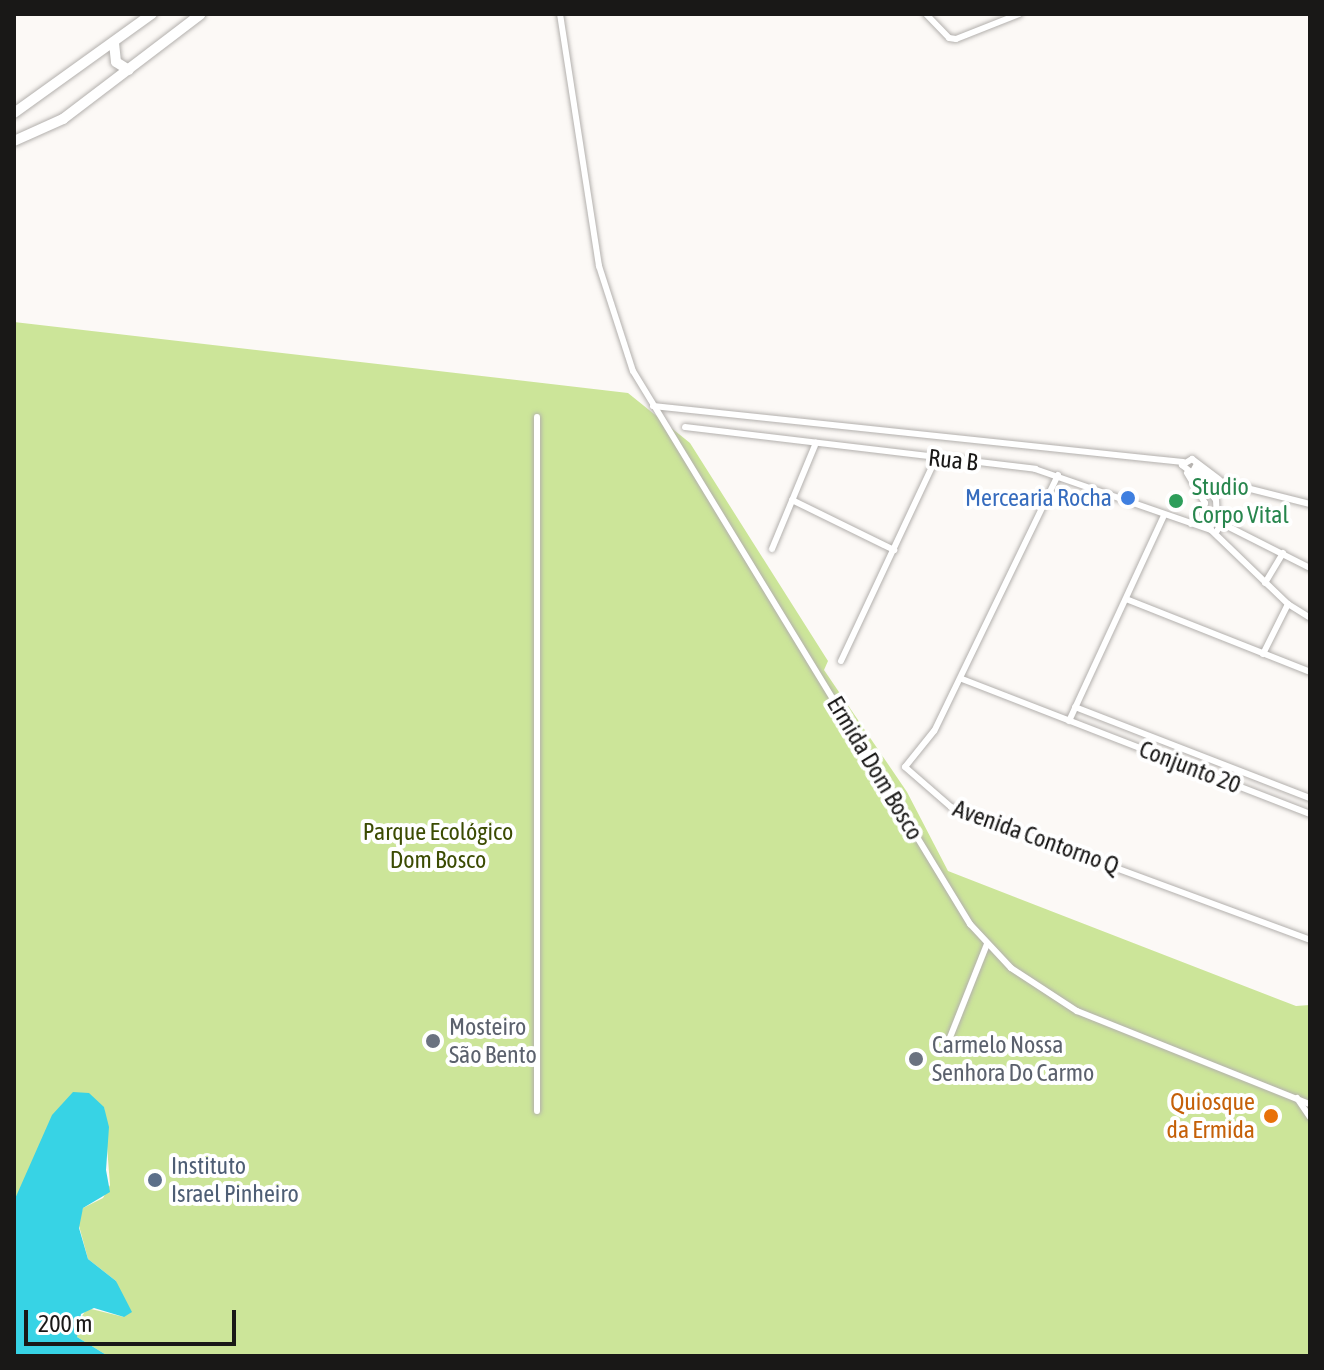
<!DOCTYPE html>
<meta charset="utf-8">
<style>
body{margin:0}
#map{position:relative;width:1324px;height:1370px;overflow:hidden;background:#fcf9f6;font-family:"Asap Condensed",sans-serif}
div>[style]{position:absolute}
.green>*{inset:0;background:#cce599}
.water>*{inset:0;background:#37d3e5}
.roads{filter:drop-shadow(0 0 2px #b3b0ad) drop-shadow(0 0 2px #b3b0ad)}
.street>*{height:6px;margin:-3px;padding:0 3px;transform-origin:3px;border-radius:3px;background:#fff}
.primary>*{height:10px;margin:-5px;padding:0 5px;transform-origin:5px;border-radius:5px;background:#fff}
.dots>*{width:22px;height:22px;translate:-50% -50%;box-sizing:border-box;border:4px solid #fff;border-radius:50%}
span{translate:-50% -50%;white-space:nowrap;text-align:center;line-height:1.15;-webkit-text-stroke:8px #fff;paint-order:stroke}
.street-label{font-size:24px;color:#191817}
.leisure-label{font-size:24px;color:#27864d}
.left{translate:0 -50%;text-align:left}
.shop-label{font-size:24px;color:#366cbe}
.right{translate:-100% -50%;text-align:right}
.park-label{font-size:24px;color:#3b4b02}
.worship-label{font-size:24px;color:#5b616d}
.food-label{font-size:24px;color:#c56008}
.service-label{font-size:24px;color:#4e5e75}
.frame{position:absolute;inset:0;border:16px solid #191817;pointer-events:none}
.scale{position:absolute;left:24px;top:1310px;width:212px;height:36px;box-sizing:border-box;border:4px solid #191817;border-top:0;padding-left:10px;font-size:24px;line-height:28px;white-space:nowrap;color:#191817;-webkit-text-stroke:6px #fff;paint-order:stroke}
</style>
<div id="map">
<div class="green">
<div style="clip-path:polygon(14px 322px,628px 393px,690px 443px,828px 661px,824px 670px,907px 792px,948px 871px,1296px 1006px,1310px 1005px,1310px 1356px,108px 1356px,77px 1337px,75px 1328px,87px 1308px,124px 1317px,116px 1281px,88px 1259px,78px 1222px,83px 1208px,103px 1198px,110px 1185px,104px 1107px,14px 1201px)"></div>
</div>
<div class="water">
<div style="clip-path:polygon(73px 1092px,89px 1093px,104px 1107px,109px 1127px,106px 1170px,110px 1192px,83px 1208px,79px 1228px,88px 1259px,116px 1281px,132px 1312px,124px 1317px,94px 1308px,81px 1314px,77px 1337px,108px 1356px,14px 1356px,14px 1201px,52px 1115px)"></div>
</div>
<div class="roads">
<div class="street">
<div style="left:560px;top:14px;width:255px;rotate:81.2deg"></div>
<div style="left:599px;top:266px;width:110px;rotate:72.1deg"></div>
<div style="left:633px;top:371px;width:648px;rotate:58.64deg"></div>
<div style="left:970px;top:924px;width:60px;rotate:47deg"></div>
<div style="left:1011px;top:968px;width:79px;rotate:33.1deg"></div>
<div style="left:1077px;top:1011px;width:251px;rotate:21.8deg"></div>
<div style="left:926px;top:14px;width:33px;rotate:46deg"></div>
<div style="left:949px;top:38px;width:7px;rotate:8deg"></div>
<div style="left:956px;top:39px;width:68px;rotate:-21.6deg"></div>
<div style="left:653px;top:406px;width:533px;rotate:6.03deg"></div>
<div style="left:685px;top:427px;width:353px;rotate:6.8deg"></div>
<div style="left:1035px;top:469px;width:186px;rotate:19.1deg"></div>
<div style="left:1197px;top:464px;width:10px;rotate:119deg"></div>
<div style="left:1192px;top:473px;width:13px;rotate:-141deg"></div>
<div style="left:1182px;top:465px;width:12px;rotate:-31deg"></div>
<div style="left:1192px;top:459px;width:34px;rotate:37deg"></div>
<div style="left:1196px;top:469px;width:18px;rotate:34deg"></div>
<div style="left:1211px;top:479px;width:102px;rotate:14.2deg"></div>
<div style="left:1187px;top:473px;width:35px;rotate:59deg"></div>
<div style="left:1205px;top:503px;width:16px;rotate:101deg"></div>
<div style="left:1202px;top:519px;width:12px;rotate:156deg"></div>
<div style="left:1197px;top:473px;width:33px;rotate:55deg"></div>
<div style="left:1216px;top:500px;width:20px;rotate:87deg"></div>
<div style="left:1058px;top:475px;width:284px;rotate:115.8deg"></div>
<div style="left:934px;top:731px;width:46px;rotate:128.9deg"></div>
<div style="left:905px;top:767px;width:61px;rotate:41deg"></div>
<div style="left:951px;top:807px;width:383px;rotate:20.3deg"></div>
<div style="left:792px;top:500px;width:114px;rotate:26.1deg"></div>
<div style="left:1221px;top:523px;width:100px;rotate:26.8deg"></div>
<div style="left:1217px;top:531px;width:9px;rotate:-63deg"></div>
<div style="left:1221px;top:523px;width:9px;rotate:-159deg"></div>
<div style="left:1213px;top:520px;width:9px;rotate:108deg"></div>
<div style="left:1210px;top:529px;width:108px;rotate:43.9deg"></div>
<div style="left:1288px;top:604px;width:26px;rotate:32deg"></div>
<div style="left:772px;top:549px;width:115px;rotate:-67.5deg"></div>
<div style="left:1265px;top:583px;width:35px;rotate:-59deg"></div>
<div style="left:1126px;top:599px;width:198px;rotate:21.6deg"></div>
<div style="left:1263px;top:654px;width:56px;rotate:-63.4deg"></div>
<div style="left:841px;top:661px;width:224px;rotate:-64.9deg"></div>
<div style="left:962px;top:679px;width:373px;rotate:21.2deg"></div>
<div style="left:1075px;top:707px;width:252px;rotate:21.2deg"></div>
<div style="left:1069px;top:721px;width:227px;rotate:-65.2deg"></div>
<div style="left:947px;top:1045px;width:109px;rotate:-68.4deg"></div>
<div style="left:1297px;top:1098px;width:23px;rotate:56deg"></div>
<div style="left:537px;top:1111px;width:694px;rotate:-90deg"></div>
</div>
<div class="primary">
<div style="left:114px;top:43px;width:19px;rotate:84deg"></div>
<div style="left:116px;top:62px;width:15px;rotate:32deg"></div>
<div style="left:14px;top:113px;width:170px;rotate:-35.7deg"></div>
<div style="left:14px;top:141px;width:54px;rotate:-24.2deg"></div>
<div style="left:63px;top:119px;width:173px;rotate:-37.3deg"></div>
</div>
</div>
<div class="dots">
<div style="left:1128px;top:498px;background:#3f7fe0"></div>
<div style="left:1176px;top:501px;background:#2e9e5b"></div>
<div style="left:433px;top:1041px;background:#6b7280"></div>
<div style="left:916px;top:1059px;background:#6b7280"></div>
<div style="left:1271px;top:1116px;background:#e8710a"></div>
<div style="left:155px;top:1180px;background:#5c6f8a"></div>
</div>
<div class="street-label">
<span style="left:953px;top:460px;rotate:6deg">Rua B</span>
<span style="left:1190px;top:767px;rotate:21deg">Conjunto 20</span>
<span style="left:875px;top:768px;rotate:59deg">Ermida Dom Bosco</span>
<span style="left:1036px;top:837px;rotate:20deg">Avenida Contorno Q</span>
</div>
<div class="leisure-label">
<span class="left" style="left:1192px;top:501px">Studio<br>Corpo Vital</span>
</div>
<div class="shop-label">
<span class="right" style="left:1112px;top:498px">Mercearia Rocha</span>
</div>
<div class="park-label">
<span style="left:438px;top:846px">Parque Ecológico<br>Dom Bosco</span>
</div>
<div class="worship-label">
<span class="left" style="left:449px;top:1041px">Mosteiro<br>São Bento</span>
<span class="left" style="left:932px;top:1059px">Carmelo Nossa<br>Senhora Do Carmo</span>
</div>
<div class="food-label">
<span class="right" style="left:1255px;top:1116px">Quiosque<br>da Ermida</span>
</div>
<div class="service-label">
<span class="left" style="left:171px;top:1180px">Instituto<br>Israel Pinheiro</span>
</div>
<div class="frame"></div>
<div class="scale">200 m</div>
</div>
